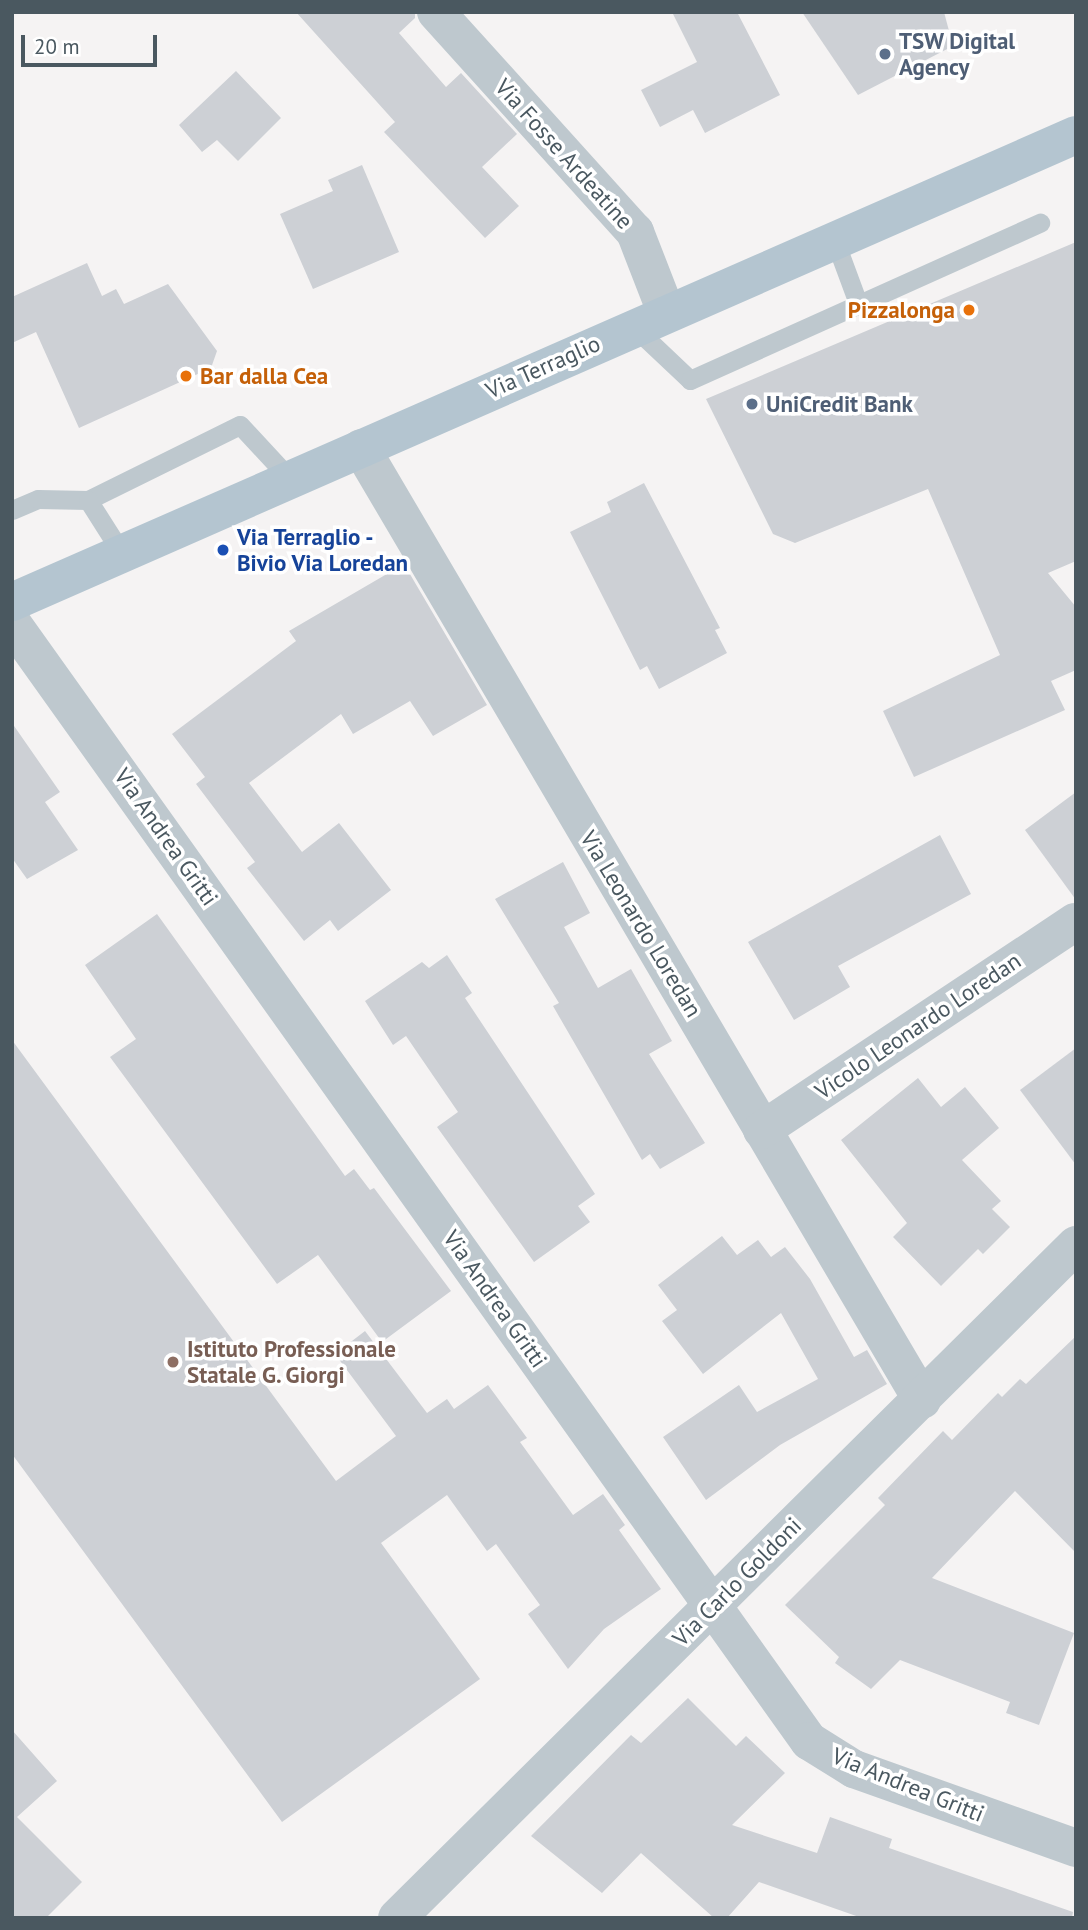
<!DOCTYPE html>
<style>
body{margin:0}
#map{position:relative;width:1088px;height:1930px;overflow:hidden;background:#f5f3f3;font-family:"PT Sans",sans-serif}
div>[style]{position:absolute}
.building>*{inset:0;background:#cdd0d5}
.lane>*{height:19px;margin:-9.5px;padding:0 9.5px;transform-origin:9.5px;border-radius:9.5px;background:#bec8ce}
.street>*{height:38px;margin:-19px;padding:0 19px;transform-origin:19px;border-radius:19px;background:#bec8ce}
.primary>*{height:38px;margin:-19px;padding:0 19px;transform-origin:19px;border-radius:19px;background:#b4c5d0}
.dots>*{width:19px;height:19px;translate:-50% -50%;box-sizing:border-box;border:4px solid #fff;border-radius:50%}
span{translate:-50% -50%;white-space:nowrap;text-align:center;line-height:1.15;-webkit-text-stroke:7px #fff;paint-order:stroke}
.service-label{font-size:23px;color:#4e5e75;font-weight:700}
.left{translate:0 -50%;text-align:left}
.street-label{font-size:23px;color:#4a5860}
.food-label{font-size:23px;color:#c56008;font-weight:700}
.right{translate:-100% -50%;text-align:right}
.transit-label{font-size:23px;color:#164399;font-weight:700}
.education-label{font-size:23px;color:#785e54;font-weight:700}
.frame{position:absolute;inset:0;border:14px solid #4a5860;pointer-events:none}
.scale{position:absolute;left:21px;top:35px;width:136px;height:32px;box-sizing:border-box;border:4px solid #4a5860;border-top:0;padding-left:9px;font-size:21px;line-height:24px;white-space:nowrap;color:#4a5860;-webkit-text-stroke:5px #fff;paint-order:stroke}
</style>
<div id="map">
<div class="building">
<div style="clip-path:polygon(296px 12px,415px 12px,415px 18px,399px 33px,446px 87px,461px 73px,517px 134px,482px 167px,519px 206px,485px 238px,384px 132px,395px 122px)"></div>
<div style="clip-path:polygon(672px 12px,737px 12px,780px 95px,705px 133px,693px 110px,660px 127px,641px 90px,697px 62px)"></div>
<div style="clip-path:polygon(802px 12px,944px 12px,953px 46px,858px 95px)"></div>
<div style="clip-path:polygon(236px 71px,281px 118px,238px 161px,217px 140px,202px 152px,179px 125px)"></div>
<div style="clip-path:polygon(362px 165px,399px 252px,313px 289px,280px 214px,333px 191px,328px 180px)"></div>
<div style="clip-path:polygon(1076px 242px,1076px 561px,1048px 573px,1076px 607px,1076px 670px,1051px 681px,1065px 710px,914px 777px,883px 711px,1000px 655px,928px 489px,795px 543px,773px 534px,706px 399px)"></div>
<div style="clip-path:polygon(87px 263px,102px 296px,116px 289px,124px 304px,168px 284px,217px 351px,211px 368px,79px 428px,36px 332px,12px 343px,12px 297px)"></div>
<div style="clip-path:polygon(644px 483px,720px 628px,715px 630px,727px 653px,659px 689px,647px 666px,640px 670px,570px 532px,611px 512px,607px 502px)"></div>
<div style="clip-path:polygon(404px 564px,487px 705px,433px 736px,410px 701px,353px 734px,341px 714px,249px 783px,302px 852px,339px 823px,391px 890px,338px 931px,330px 920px,304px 941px,247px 868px,255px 862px,196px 784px,205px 777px,172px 734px,296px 641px,289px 631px)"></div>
<div style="clip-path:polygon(12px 723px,60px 792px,45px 802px,78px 850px,27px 879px,12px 858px)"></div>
<div style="clip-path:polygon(1076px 792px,1076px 900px,1025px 830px)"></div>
<div style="clip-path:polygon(940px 835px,971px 894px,838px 966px,850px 987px,794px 1020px,748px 942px)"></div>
<div style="clip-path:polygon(563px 862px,590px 913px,564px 927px,598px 988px,631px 969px,672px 1041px,649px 1054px,705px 1143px,660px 1169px,650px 1154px,642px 1160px,553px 1006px,559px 1003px,495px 899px)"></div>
<div style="clip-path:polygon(157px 914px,345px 1176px,354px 1169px,370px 1190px,374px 1188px,451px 1291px,382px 1342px,318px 1255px,277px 1284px,110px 1057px,136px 1039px,85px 965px)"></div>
<div style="clip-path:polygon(447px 955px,472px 993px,465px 998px,595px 1194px,578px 1206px,590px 1222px,534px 1262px,437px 1127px,458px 1112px,406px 1036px,393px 1045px,365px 1001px,422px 962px,429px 968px)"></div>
<div style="clip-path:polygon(12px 1040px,336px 1481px,396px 1436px,335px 1354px,365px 1331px,427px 1413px,447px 1399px,454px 1409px,488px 1385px,527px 1438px,520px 1442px,573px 1515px,603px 1494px,625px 1525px,619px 1530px,661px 1589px,604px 1629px,568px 1669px,528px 1614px,540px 1605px,496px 1544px,487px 1551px,447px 1495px,381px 1543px,480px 1679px,282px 1822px,12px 1454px)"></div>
<div style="clip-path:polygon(1076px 1048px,1076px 1165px,1020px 1090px)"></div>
<div style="clip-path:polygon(918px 1078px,941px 1107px,965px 1087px,999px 1128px,962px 1160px,1001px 1201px,992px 1209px,1010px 1227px,983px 1254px,978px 1249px,941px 1286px,893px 1237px,907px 1223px,841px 1140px)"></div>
<div style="clip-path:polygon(722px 1236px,737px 1255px,758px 1240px,771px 1257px,785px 1247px,810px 1279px,854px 1357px,867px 1350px,887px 1384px,780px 1445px,706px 1500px,663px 1437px,739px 1385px,757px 1412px,818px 1379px,781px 1313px,703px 1374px,662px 1321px,677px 1310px,658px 1285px)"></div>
<div style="clip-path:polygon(1076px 1336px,1076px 1553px,1015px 1491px,932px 1578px,1074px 1633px,1039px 1725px,1006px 1713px,1010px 1702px,900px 1660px,871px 1689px,835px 1663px,839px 1657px,785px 1605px,885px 1505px,878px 1498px,943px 1431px,952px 1440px,998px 1393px,1002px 1397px,1020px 1379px,1026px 1384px)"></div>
<div style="clip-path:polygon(688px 1698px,736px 1746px,746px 1736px,785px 1773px,732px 1825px,817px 1853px,830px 1817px,892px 1839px,889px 1848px,1073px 1912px,1072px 1918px,862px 1918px,759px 1882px,727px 1918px,714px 1918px,641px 1853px,602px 1893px,531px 1836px,631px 1735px,641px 1743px)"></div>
<div style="clip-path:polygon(12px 1730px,57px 1781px,17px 1817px,82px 1882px,46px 1918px,12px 1918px)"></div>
</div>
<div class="lane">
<div style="left:835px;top:241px;width:69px;rotate:69.7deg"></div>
<div style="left:634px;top:327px;width:77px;rotate:43.4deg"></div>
<div style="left:690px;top:380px;width:384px;rotate:-24.2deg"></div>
<div style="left:88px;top:500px;width:169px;rotate:-26.3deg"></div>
<div style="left:240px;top:425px;width:74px;rotate:47.2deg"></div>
<div style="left:12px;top:510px;width:28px;rotate:-23deg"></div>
<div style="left:38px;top:499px;width:50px;rotate:1.1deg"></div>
<div style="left:88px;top:500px;width:62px;rotate:57.6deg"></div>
</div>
<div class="street">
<div style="left:436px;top:12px;width:297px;rotate:47.9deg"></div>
<div style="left:635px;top:232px;width:86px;rotate:68.8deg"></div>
<div style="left:361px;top:448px;width:1105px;rotate:59.49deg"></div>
<div style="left:12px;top:623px;width:1373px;rotate:54.52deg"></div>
<div style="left:809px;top:1741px;width:53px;rotate:31.9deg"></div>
<div style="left:854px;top:1769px;width:236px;rotate:19.6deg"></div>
<div style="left:762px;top:1130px;width:376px;rotate:-33.6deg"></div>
<div style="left:397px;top:1918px;width:956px;rotate:-44.75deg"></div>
</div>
<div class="primary">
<div style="left:12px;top:602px;width:1162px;rotate:-23.7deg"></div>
</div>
<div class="dots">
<div style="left:885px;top:54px;background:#5c6f8a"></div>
<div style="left:969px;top:310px;background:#e8710a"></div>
<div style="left:186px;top:376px;background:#e8710a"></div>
<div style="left:752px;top:404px;background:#5c6f8a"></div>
<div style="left:223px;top:550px;background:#1a4fb4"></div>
<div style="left:173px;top:1362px;background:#8d6e63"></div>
</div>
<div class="service-label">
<span class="left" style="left:899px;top:54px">TSW Digital<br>Agency</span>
<span class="left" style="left:766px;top:404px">UniCredit Bank</span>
</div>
<div class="street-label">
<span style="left:564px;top:154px;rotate:48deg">Via Fosse Ardeatine</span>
<span style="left:543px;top:367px;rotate:-24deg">Via Terraglio</span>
<span style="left:166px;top:837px;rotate:55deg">Via Andrea Gritti</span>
<span style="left:641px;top:924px;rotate:59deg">Via Leonardo Loredan</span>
<span style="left:918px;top:1026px;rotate:-34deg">Vicolo Leonardo Loredan</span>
<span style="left:495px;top:1299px;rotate:55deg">Via Andrea Gritti</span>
<span style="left:737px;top:1582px;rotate:-45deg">Via Carlo Goldoni</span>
<span style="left:908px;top:1785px;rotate:22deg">Via Andrea Gritti</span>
</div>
<div class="food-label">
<span class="right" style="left:955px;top:310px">Pizzalonga</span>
<span class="left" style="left:200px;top:376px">Bar dalla Cea</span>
</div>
<div class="transit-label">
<span class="left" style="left:237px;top:550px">Via Terraglio -<br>Bivio Via Loredan</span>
</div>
<div class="education-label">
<span class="left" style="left:187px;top:1362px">Istituto Professionale<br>Statale G. Giorgi</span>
</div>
<div class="frame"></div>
<div class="scale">20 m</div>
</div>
